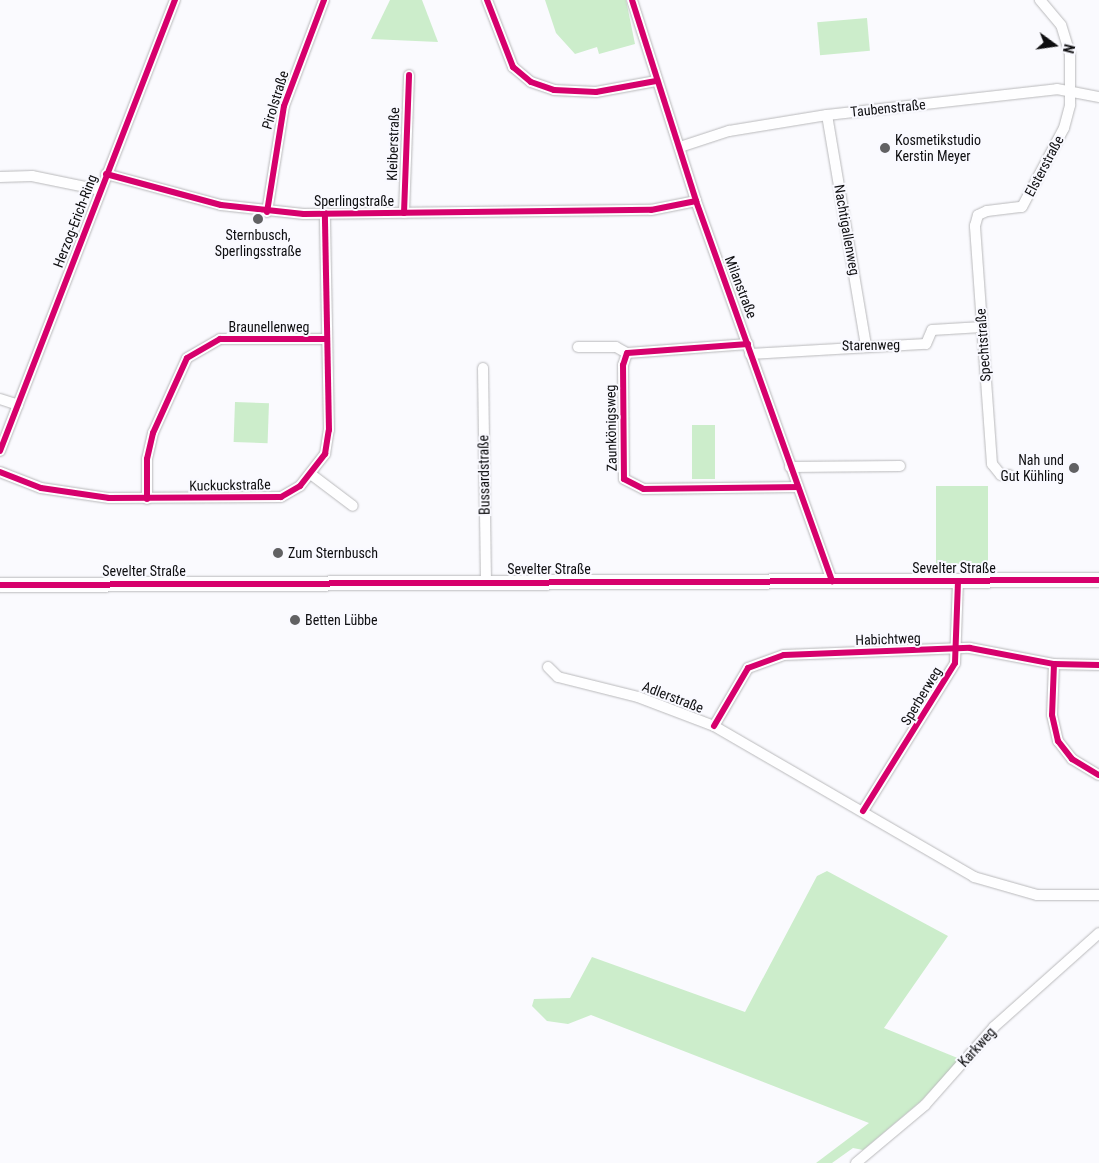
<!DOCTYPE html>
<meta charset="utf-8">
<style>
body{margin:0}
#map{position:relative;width:1099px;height:1163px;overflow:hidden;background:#fafafe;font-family:"Roboto Condensed",sans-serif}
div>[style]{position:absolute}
.green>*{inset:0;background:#ccedcb;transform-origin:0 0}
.roads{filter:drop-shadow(0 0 1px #b9b9bb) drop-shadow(0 0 1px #b9b9bb)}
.street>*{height:10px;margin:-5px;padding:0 5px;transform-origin:5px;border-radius:5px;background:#fefeff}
.secondary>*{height:14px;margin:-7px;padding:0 7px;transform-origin:7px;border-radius:7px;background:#fefeff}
.cycleway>*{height:6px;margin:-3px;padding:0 3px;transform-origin:3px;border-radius:3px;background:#d6006c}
.dots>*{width:14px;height:14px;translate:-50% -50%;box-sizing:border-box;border:2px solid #f9f9ff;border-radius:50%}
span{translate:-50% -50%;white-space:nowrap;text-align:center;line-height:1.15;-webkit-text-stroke:4px #f9f9ff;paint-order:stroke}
.street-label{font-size:14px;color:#0e0e10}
.poi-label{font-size:14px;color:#0e0e10}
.left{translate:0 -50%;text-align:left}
.right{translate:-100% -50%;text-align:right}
.north{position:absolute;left:1029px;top:20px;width:50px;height:50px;-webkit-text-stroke:4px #f9f9ff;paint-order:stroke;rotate:104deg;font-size:14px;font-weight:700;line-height:20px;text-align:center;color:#0e0e10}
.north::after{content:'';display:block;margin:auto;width:18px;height:22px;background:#0e0e10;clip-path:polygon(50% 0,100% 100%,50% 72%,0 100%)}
</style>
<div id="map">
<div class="green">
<div style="clip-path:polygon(390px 0,422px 0,438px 42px,371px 39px)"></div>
<div style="clip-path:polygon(545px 0,626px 0,635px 44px,599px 54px,597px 47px,575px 54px,556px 33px)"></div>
<div style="left:867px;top:18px;width:33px;height:50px;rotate:85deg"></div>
<div style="left:235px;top:402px;width:34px;height:40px;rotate:2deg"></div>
<div style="left:692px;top:425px;width:23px;height:54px"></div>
<div style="left:936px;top:486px;width:52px;height:78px"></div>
<div style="clip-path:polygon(827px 871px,948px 936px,884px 1028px,960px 1059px,921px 1101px,863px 1150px,853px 1148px,832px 1163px,816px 1163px,869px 1123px,591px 1015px,568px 1024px,547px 1021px,532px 1006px,534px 999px,570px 998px,592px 957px,745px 1012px,817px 876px)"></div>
</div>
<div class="roads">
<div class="street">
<div style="left:487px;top:0;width:72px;rotate:68.8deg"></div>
<div style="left:513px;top:67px;width:23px;rotate:40deg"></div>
<div style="left:531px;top:82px;width:24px;rotate:19deg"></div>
<div style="left:554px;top:90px;width:42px;rotate:2.7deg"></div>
<div style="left:596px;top:92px;width:61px;rotate:-10.4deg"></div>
<div style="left:632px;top:0;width:211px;rotate:72.3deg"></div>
<div style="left:696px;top:201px;width:404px;rotate:70.3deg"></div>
<div style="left:827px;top:115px;width:233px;rotate:80.4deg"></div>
<div style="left:680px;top:147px;width:52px;rotate:-18.1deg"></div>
<div style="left:729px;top:131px;width:99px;rotate:-9.3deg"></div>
<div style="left:827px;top:115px;width:231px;rotate:-6.4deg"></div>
<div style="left:1057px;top:89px;width:43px;rotate:10.8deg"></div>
<div style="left:106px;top:174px;width:119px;rotate:15.1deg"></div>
<div style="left:221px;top:205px;width:83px;rotate:6.2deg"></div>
<div style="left:304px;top:214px;width:347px;rotate:-0.7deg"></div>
<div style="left:651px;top:210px;width:46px;rotate:-11.3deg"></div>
<div style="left:0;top:177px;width:32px;rotate:-2deg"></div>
<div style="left:32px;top:176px;width:69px;rotate:11.6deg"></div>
<div style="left:267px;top:212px;width:107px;rotate:-80.9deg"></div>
<div style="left:284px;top:106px;width:113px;rotate:-69.3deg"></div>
<div style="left:404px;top:213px;width:138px;rotate:-87.9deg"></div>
<div style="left:748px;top:344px;width:121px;rotate:175.7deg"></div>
<div style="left:627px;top:353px;width:13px;rotate:108deg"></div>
<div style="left:623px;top:365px;width:114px;rotate:89.5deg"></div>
<div style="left:624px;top:479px;width:22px;rotate:27deg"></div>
<div style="left:644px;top:489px;width:154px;rotate:-0.7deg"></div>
<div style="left:578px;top:347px;width:38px"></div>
<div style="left:616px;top:347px;width:13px;rotate:29deg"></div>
<div style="left:750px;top:354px;width:176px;rotate:-3.3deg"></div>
<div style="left:926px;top:344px;width:15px;rotate:-67deg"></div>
<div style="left:932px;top:330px;width:50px;rotate:-3.4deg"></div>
<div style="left:483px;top:368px;width:214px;rotate:89.2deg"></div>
<div style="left:0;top:399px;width:19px;rotate:18deg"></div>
<div style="left:0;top:451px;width:484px;rotate:-68.8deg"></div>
<div style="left:790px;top:467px;width:110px;rotate:-0.5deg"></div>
<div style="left:0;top:472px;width:44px;rotate:21.3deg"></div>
<div style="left:41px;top:488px;width:69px;rotate:8.4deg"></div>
<div style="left:109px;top:498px;width:172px;rotate:-0.3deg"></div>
<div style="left:281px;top:497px;width:22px;rotate:-30deg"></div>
<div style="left:300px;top:486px;width:41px;rotate:-52deg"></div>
<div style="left:325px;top:454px;width:24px;rotate:-81deg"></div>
<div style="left:329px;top:430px;width:217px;rotate:-91.1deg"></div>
<div style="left:312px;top:475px;width:51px;rotate:37.1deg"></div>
<div style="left:1009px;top:475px;width:8px;rotate:180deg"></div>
<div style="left:1001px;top:475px;width:14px;rotate:-129deg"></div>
<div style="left:992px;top:464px;width:239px;rotate:-94.1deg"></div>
<div style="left:975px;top:226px;width:11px;rotate:-75deg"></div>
<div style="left:978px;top:215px;width:10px;rotate:-24deg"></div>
<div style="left:987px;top:211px;width:35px;rotate:-7deg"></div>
<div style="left:1022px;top:207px;width:89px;rotate:-62deg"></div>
<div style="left:1064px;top:128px;width:24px;rotate:-75deg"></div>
<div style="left:1070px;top:105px;width:51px;rotate:-90deg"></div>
<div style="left:1070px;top:54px;width:30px;rotate:-107deg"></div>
<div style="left:1061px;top:25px;width:33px;rotate:-130deg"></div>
<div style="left:147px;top:499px;width:40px;rotate:-90deg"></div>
<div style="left:147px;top:459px;width:27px;rotate:-77deg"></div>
<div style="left:153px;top:433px;width:82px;rotate:-65.6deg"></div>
<div style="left:187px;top:358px;width:38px;rotate:-30deg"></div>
<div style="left:220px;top:339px;width:106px"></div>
<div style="left:1054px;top:664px;width:51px;rotate:92.2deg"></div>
<div style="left:1052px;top:715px;width:27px;rotate:77deg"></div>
<div style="left:1058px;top:741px;width:23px;rotate:52deg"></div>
<div style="left:1072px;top:759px;width:31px;rotate:31deg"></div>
<div style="left:548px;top:667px;width:14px;rotate:45deg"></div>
<div style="left:558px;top:677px;width:82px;rotate:14deg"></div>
<div style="left:638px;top:697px;width:81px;rotate:20.9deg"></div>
<div style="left:714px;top:726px;width:301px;rotate:30.1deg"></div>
<div style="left:974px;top:877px;width:66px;rotate:15.9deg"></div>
<div style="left:1037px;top:895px;width:62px"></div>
<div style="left:714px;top:726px;width:67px;rotate:-59.6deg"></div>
<div style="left:748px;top:668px;width:38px;rotate:-20deg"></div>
<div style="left:784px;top:655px;width:186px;rotate:-2.2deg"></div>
<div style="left:970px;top:648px;width:86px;rotate:10.8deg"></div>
<div style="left:1054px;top:664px;width:45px;rotate:1.3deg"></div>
<div style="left:863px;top:811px;width:174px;rotate:-58.1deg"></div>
<div style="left:955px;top:663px;width:82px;rotate:-87.9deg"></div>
<div style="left:856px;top:1163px;width:90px;rotate:-40deg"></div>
<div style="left:925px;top:1105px;width:104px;rotate:-48.5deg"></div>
<div style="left:994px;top:1027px;width:141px;rotate:-41.8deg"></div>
</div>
<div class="secondary">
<div style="left:0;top:585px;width:1099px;rotate:-0.26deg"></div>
</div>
</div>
<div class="cycleway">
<div style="left:487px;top:0;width:72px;rotate:68.8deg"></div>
<div style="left:513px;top:67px;width:23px;rotate:40deg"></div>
<div style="left:531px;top:82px;width:24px;rotate:19deg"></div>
<div style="left:554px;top:90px;width:42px;rotate:2.7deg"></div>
<div style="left:596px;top:92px;width:61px;rotate:-10.4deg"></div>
<div style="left:632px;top:0;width:211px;rotate:72.3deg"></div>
<div style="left:696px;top:201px;width:404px;rotate:70.3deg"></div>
<div style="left:106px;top:174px;width:119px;rotate:15.1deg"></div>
<div style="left:221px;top:205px;width:83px;rotate:6.2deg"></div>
<div style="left:304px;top:214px;width:347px;rotate:-0.7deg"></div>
<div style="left:651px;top:210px;width:46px;rotate:-11.3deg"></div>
<div style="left:267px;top:212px;width:107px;rotate:-80.9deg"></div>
<div style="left:284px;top:106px;width:113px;rotate:-69.3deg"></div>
<div style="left:404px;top:213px;width:138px;rotate:-87.9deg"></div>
<div style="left:748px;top:344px;width:121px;rotate:175.7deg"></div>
<div style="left:627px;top:353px;width:13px;rotate:108deg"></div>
<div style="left:623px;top:365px;width:114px;rotate:89.5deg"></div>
<div style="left:624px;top:479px;width:22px;rotate:27deg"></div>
<div style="left:644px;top:489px;width:154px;rotate:-0.7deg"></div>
<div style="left:0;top:451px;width:484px;rotate:-68.8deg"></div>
<div style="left:0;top:472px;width:44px;rotate:21.3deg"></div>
<div style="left:41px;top:488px;width:69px;rotate:8.4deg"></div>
<div style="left:109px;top:498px;width:172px;rotate:-0.3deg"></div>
<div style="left:281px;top:497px;width:22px;rotate:-30deg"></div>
<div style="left:300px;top:486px;width:41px;rotate:-52deg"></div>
<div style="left:325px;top:454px;width:24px;rotate:-81deg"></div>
<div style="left:329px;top:430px;width:217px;rotate:-91.1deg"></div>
<div style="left:147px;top:499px;width:40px;rotate:-90deg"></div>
<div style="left:147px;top:459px;width:27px;rotate:-77deg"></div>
<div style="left:153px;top:433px;width:82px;rotate:-65.6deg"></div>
<div style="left:187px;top:358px;width:38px;rotate:-30deg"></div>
<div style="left:220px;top:339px;width:106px"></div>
<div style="left:0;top:585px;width:1099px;rotate:-0.26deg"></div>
<div style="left:1054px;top:664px;width:51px;rotate:92.2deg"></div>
<div style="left:1052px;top:715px;width:27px;rotate:77deg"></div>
<div style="left:1058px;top:741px;width:23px;rotate:52deg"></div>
<div style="left:1072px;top:759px;width:31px;rotate:31deg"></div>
<div style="left:714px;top:726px;width:67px;rotate:-59.6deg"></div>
<div style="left:748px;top:668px;width:38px;rotate:-20deg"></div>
<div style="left:784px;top:655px;width:186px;rotate:-2.2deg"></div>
<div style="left:970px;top:648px;width:86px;rotate:10.8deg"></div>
<div style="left:1054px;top:664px;width:45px;rotate:1.3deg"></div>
<div style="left:863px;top:811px;width:174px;rotate:-58.1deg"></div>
<div style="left:955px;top:663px;width:82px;rotate:-87.9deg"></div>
</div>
<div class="dots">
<div style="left:885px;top:148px;background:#616163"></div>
<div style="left:258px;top:219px;background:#616163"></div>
<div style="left:1074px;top:468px;background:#616163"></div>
<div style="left:278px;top:553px;background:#616163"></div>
<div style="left:295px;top:620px;background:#616163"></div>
</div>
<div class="street-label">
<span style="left:275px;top:100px;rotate:-73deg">Pirolstraße</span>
<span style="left:888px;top:108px;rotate:-6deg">Taubenstraße</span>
<span style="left:393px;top:144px;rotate:-88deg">Kleiberstraße</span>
<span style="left:1044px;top:166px;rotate:-62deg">Elsterstraße</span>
<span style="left:354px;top:201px">Sperlingstraße</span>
<span style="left:75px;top:221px;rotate:-69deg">Herzog-Erich-Ring</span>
<span style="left:847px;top:230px;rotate:80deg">Nachtigallenweg</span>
<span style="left:741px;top:287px;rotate:69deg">Milanstraße</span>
<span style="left:269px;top:327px">Braunellenweg</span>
<span style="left:871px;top:345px;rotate:-1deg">Starenweg</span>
<span style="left:983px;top:345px;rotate:-94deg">Spechtstraße</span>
<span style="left:611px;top:428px;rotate:-91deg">Zaunkönigsweg</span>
<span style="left:484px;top:475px;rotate:-91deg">Bussardstraße</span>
<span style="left:230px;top:485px;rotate:-1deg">Kuckuckstraße</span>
<span style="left:954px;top:568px">Sevelter Straße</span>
<span style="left:549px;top:569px">Sevelter Straße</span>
<span style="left:144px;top:571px">Sevelter Straße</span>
<span style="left:888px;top:639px;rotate:-2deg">Habichtweg</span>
<span style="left:921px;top:696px;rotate:-59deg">Sperberweg</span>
<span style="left:673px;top:697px;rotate:21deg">Adlerstraße</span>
<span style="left:977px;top:1047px;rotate:-48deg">Karkweg</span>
</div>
<div class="poi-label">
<span class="left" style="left:895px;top:148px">Kosmetikstudio<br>Kerstin Meyer</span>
<span style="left:258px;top:243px">Sternbusch,<br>Sperlingsstraße</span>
<span class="right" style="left:1064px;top:468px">Nah und<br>Gut Kühling</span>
<span class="left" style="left:288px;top:553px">Zum Sternbusch</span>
<span class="left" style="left:305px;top:620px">Betten Lübbe</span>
</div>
<div class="north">N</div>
</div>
